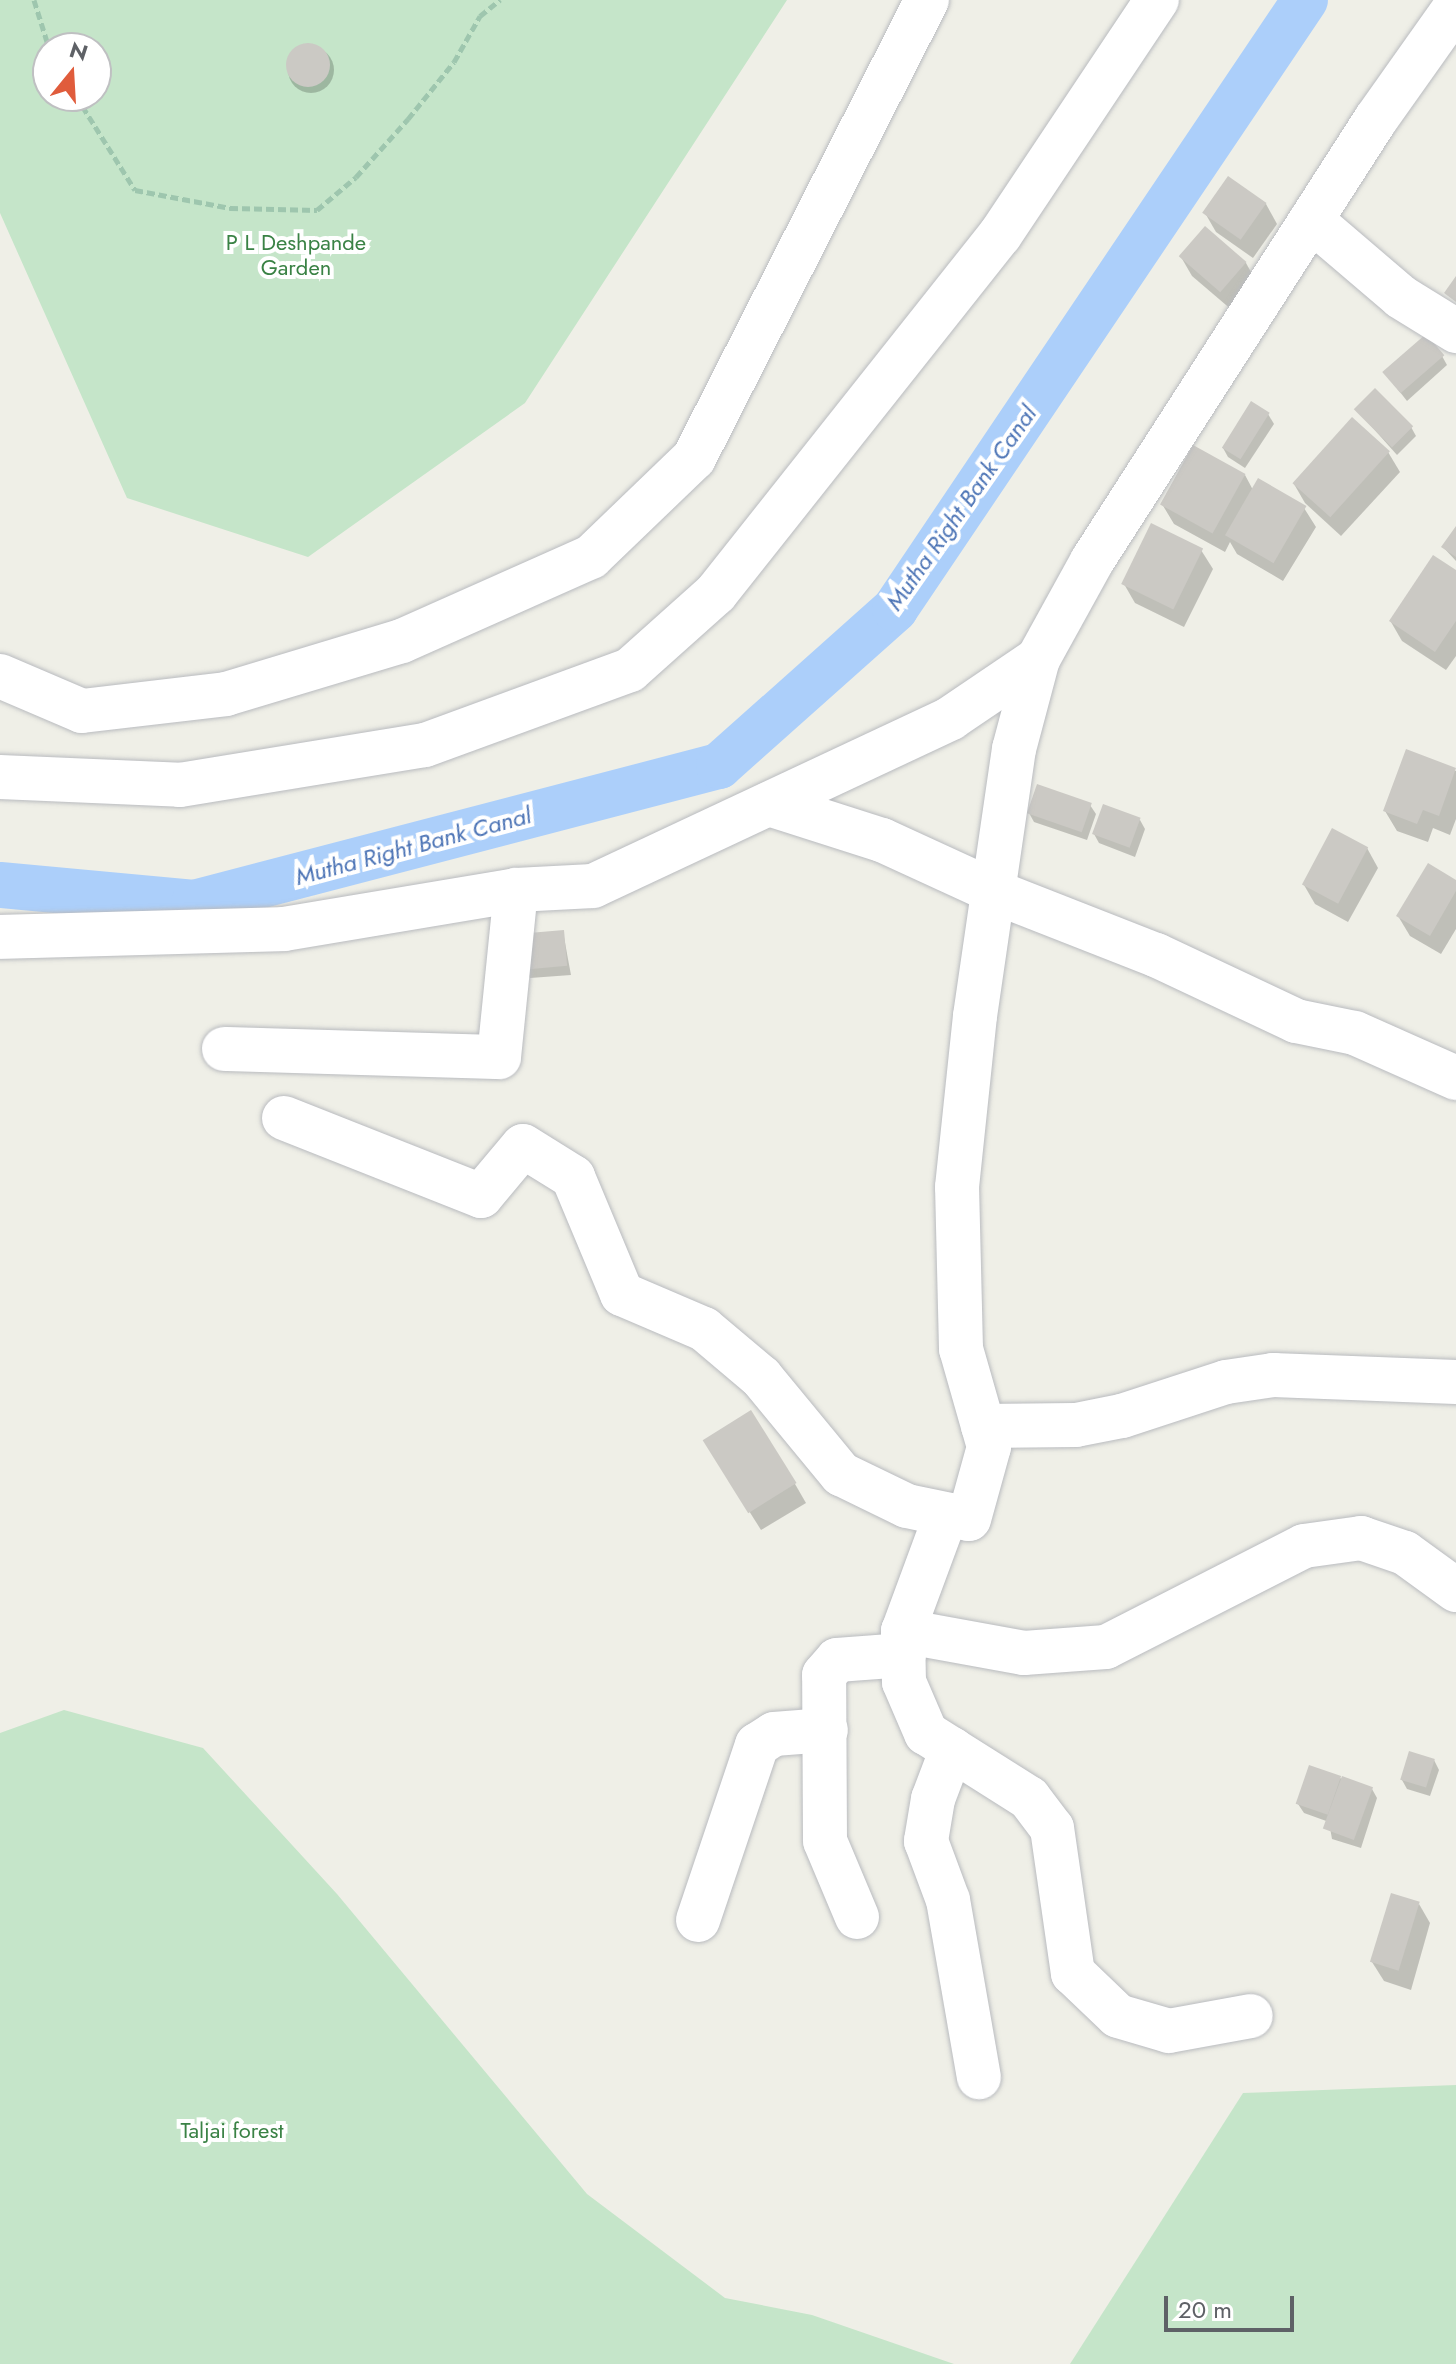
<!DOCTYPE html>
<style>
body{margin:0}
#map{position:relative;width:1456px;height:2364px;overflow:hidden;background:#efefe7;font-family:Jost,sans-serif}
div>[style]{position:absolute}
.green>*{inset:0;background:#c5e5c9}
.shadow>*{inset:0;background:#0003}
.round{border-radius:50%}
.canal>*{height:46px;margin:-23px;padding:0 23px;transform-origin:23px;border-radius:23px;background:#accffa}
.building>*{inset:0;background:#cbc9c4;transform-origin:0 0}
.path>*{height:5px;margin-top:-2.5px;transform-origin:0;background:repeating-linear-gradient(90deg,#9ec6ae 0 8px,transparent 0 12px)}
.roads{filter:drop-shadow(0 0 2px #b9bbbf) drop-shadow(0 0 2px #b9bbbf)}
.street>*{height:44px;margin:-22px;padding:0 22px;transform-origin:22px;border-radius:22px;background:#fff}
span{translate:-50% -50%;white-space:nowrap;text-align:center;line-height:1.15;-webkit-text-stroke:8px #fff;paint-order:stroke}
.park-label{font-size:22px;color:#3a8245}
.water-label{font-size:24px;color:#4b73b5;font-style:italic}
.north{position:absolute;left:32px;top:32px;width:80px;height:80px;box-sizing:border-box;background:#fff;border:2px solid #bfc0c2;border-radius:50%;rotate:18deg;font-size:22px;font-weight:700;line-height:32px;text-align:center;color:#5e6166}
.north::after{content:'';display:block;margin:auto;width:28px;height:36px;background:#e05c3c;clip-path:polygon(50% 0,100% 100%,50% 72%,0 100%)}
.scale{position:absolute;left:1164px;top:2296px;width:130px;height:36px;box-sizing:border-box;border:4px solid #5e6166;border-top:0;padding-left:10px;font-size:24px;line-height:28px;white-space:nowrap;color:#5e6166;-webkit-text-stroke:6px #fff;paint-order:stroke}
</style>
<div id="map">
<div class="green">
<div style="clip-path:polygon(evenodd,0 0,787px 0,525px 403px,308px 557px,127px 498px,0 213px,0 0,96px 48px,96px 96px,48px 96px,48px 48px,96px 48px)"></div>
<div style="clip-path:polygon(64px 1710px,203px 1748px,337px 1894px,587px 2194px,725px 2298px,812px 2315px,954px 2364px,0 2364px,0 1733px)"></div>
<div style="clip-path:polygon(1456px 2085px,1456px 2364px,1070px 2364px,1243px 2093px)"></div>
</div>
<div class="shadow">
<div class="round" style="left:288px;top:47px;width:46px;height:46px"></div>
<div style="clip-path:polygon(1266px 204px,1277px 224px,1253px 258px,1216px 232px,1205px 213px)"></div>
<div style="clip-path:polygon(1205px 229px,1246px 263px,1257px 283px,1233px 311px,1192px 276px,1181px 257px)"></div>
<div style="clip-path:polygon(1442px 356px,1447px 365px,1407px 401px,1385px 373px)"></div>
<div style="clip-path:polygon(1356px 409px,1411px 427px,1416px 436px,1397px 455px)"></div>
<div style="clip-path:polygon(1268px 414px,1274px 424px,1245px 468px,1228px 457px,1223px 448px)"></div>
<div style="clip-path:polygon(1388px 452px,1400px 472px,1341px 536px,1305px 503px,1294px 484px)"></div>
<div style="clip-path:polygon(1245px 475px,1253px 490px,1304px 508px,1316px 527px,1283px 581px,1237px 554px,1230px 542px,1225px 552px,1174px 524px,1162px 504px)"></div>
<div style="clip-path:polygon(1456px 529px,1456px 561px,1443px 547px)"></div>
<div style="clip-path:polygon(1201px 550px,1213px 569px,1184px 627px,1135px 603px,1124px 584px)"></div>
<div style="clip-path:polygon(1456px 573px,1456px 656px,1446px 670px,1402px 641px,1391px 622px)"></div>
<div style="clip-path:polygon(1407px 752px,1456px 771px,1456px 819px,1450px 835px,1433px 828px,1428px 842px,1397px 831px,1385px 811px)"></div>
<div style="clip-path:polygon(1090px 805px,1096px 814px,1087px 840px,1034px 822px,1029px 813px)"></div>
<div style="clip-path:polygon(1140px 820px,1145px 829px,1135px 857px,1099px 843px,1094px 834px)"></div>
<div style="clip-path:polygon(1367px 848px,1378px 868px,1348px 922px,1315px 904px,1304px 885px)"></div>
<div style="clip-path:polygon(1456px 882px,1456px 929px,1441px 954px,1410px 936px,1398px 916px)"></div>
<div style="clip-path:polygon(563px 932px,571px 975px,530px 978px,524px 969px)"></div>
<div style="clip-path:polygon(717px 1460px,795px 1484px,806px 1503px,761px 1530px)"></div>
<div style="clip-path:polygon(1434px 1760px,1439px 1770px,1430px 1796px,1407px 1789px,1402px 1780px)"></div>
<div style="clip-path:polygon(1310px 1768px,1372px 1789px,1377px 1798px,1361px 1848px,1332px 1839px,1329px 1822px,1304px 1813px,1298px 1804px)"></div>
<div style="clip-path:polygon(1419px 1904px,1430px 1923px,1411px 1990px,1384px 1981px,1372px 1962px)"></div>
</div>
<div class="canal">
<div style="left:0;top:885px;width:195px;rotate:5.3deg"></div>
<div style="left:194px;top:903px;width:543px;rotate:-14.63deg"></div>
<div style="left:719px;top:766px;width:236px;rotate:-41.7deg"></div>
<div style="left:895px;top:609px;width:734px;rotate:-56.05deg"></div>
</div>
<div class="building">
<div class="round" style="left:286px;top:43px;width:44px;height:44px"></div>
<div style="left:1228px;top:176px;width:47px;height:45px;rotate:35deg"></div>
<div style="left:1205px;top:226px;width:55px;height:40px;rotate:41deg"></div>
<div style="clip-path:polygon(1456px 276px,1456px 302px,1444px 293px)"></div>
<div style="left:1426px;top:334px;width:28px;height:58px;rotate:49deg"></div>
<div style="left:1375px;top:388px;width:54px;height:30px;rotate:45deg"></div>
<div style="left:1251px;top:401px;width:22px;height:55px;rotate:32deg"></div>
<div style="left:1352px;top:417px;width:51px;height:89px;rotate:42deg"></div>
<div style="left:1193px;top:445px;width:60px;height:68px;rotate:29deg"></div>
<div style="left:1258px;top:478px;width:56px;height:66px;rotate:30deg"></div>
<div style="left:1151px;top:523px;width:58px;height:68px;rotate:26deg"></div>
<div style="clip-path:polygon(1456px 526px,1456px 557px,1441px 547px)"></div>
<div style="clip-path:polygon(1433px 555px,1456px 570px,1456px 621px,1435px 652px,1389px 621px)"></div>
<div style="clip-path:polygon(1406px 749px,1456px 768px,1439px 816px,1423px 810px,1417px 824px,1383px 811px)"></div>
<div style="left:1037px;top:784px;width:58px;height:31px;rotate:19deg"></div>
<div style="left:1103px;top:804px;width:40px;height:32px;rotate:20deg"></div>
<div style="left:1332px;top:828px;width:41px;height:64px;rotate:28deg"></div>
<div style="clip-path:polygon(1428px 863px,1456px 880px,1456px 891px,1430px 936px,1396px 916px)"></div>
<div style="left:564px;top:930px;width:36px;height:44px;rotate:85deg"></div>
<div style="left:751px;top:1410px;width:86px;height:57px;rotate:58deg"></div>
<div style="left:1409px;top:1751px;width:27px;height:30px;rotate:17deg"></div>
<div style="left:1309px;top:1765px;width:34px;height:41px;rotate:19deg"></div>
<div style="left:1342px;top:1776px;width:33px;height:56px;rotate:20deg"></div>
<div style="left:1391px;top:1893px;width:30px;height:72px;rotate:17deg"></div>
</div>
<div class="path">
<div style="left:34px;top:0;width:50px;rotate:72.6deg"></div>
<div style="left:76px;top:96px;width:111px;rotate:57.9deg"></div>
<div style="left:135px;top:190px;width:97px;rotate:10.7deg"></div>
<div style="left:230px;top:208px;width:87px;rotate:1.3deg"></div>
<div style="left:317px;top:210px;width:51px;rotate:-40.2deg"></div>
<div style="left:356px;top:177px;width:78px;rotate:-48.1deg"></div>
<div style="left:408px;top:119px;width:73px;rotate:-51.1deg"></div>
<div style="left:454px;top:62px;width:53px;rotate:-60.5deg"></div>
<div style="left:480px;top:16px;width:26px;rotate:-39deg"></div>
</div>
<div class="roads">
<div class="street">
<div style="left:1311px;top:220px;width:118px;rotate:40.5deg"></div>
<div style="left:1401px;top:297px;width:65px;rotate:31.7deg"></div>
<div style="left:0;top:676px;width:89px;rotate:23.1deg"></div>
<div style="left:82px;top:711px;width:145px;rotate:-6.7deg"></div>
<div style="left:226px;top:694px;width:184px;rotate:-16.8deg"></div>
<div style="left:402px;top:641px;width:207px;rotate:-24deg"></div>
<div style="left:591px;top:557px;width:143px;rotate:-43.9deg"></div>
<div style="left:694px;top:458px;width:514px;rotate:-63.04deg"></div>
<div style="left:0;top:777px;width:180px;rotate:2.5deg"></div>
<div style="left:180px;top:785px;width:248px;rotate:-9.3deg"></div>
<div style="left:425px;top:745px;width:218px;rotate:-20.1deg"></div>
<div style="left:630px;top:670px;width:115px;rotate:-41.8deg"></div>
<div style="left:716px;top:593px;width:457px;rotate:-51.6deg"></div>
<div style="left:1000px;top:235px;width:283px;rotate:-56.3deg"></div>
<div style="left:769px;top:804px;width:119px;rotate:17.7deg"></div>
<div style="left:882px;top:840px;width:124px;rotate:24.7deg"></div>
<div style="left:995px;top:892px;width:173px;rotate:21.4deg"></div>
<div style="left:1156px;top:955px;width:155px;rotate:25.2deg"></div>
<div style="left:1296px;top:1021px;width:60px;rotate:11.5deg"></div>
<div style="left:1355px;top:1033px;width:111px;rotate:24deg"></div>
<div style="left:0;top:937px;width:284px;rotate:-1.6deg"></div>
<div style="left:284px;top:929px;width:235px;rotate:-9.5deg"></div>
<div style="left:516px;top:890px;width:77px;rotate:-3deg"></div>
<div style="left:593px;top:886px;width:395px;rotate:-25.1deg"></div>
<div style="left:951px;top:718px;width:105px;rotate:-34.1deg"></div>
<div style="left:224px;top:1049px;width:275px;rotate:1.7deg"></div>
<div style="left:499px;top:1057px;width:168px;rotate:-84.2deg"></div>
<div style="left:284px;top:1118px;width:212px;rotate:21.6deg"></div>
<div style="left:481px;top:1196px;width:65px;rotate:-50deg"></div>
<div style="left:523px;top:1146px;width:59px;rotate:31.8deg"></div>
<div style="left:573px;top:1177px;width:127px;rotate:67.3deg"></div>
<div style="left:622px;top:1294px;width:89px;rotate:23.1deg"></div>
<div style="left:704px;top:1329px;width:75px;rotate:40.1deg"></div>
<div style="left:761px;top:1377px;width:126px;rotate:50.5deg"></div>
<div style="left:841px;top:1474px;width:73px;rotate:25.9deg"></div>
<div style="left:907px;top:1506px;width:63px;rotate:11.8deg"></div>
<div style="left:969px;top:1519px;width:75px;rotate:-74.5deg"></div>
<div style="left:989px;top:1447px;width:102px;rotate:-105.9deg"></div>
<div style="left:961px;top:1349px;width:162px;rotate:-91.4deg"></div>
<div style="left:957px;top:1187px;width:172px;rotate:-84deg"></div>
<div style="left:975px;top:1016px;width:270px;rotate:-81.7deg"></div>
<div style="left:1014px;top:749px;width:93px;rotate:-75.1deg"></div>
<div style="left:1038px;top:659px;width:112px;rotate:-61.1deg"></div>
<div style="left:1092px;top:561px;width:525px;rotate:-57.28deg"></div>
<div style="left:1376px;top:119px;width:138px;rotate:-54.7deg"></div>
<div style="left:983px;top:1426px;width:93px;rotate:-0.6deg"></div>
<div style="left:1076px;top:1425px;width:47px;rotate:-11.1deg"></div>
<div style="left:1122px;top:1416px;width:109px;rotate:-18.1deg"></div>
<div style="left:1226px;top:1382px;width:48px;rotate:-8.5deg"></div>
<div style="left:1273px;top:1375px;width:183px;rotate:2.2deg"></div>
<div style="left:946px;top:1515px;width:124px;rotate:110.3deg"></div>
<div style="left:903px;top:1631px;width:51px;rotate:88.9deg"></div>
<div style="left:904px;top:1682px;width:56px;rotate:66.7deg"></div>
<div style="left:926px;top:1733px;width:122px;rotate:32.3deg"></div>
<div style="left:1029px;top:1798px;width:38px;rotate:53deg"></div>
<div style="left:1052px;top:1828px;width:147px;rotate:81.8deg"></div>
<div style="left:1073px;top:1973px;width:62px;rotate:43.7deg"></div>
<div style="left:1118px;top:2016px;width:53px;rotate:16.4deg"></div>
<div style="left:1169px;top:2031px;width:83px;rotate:-10.4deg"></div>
<div style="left:903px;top:1631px;width:123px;rotate:10.3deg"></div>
<div style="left:1024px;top:1653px;width:82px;rotate:-4.2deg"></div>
<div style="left:1106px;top:1647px;width:222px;rotate:-27deg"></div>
<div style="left:1304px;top:1546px;width:58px;rotate:-8deg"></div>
<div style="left:1361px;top:1538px;width:46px;rotate:18.8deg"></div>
<div style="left:1405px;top:1553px;width:63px;rotate:36deg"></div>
<div style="left:952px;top:1749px;width:53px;rotate:110.8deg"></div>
<div style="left:933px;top:1799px;width:43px;rotate:99.5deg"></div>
<div style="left:926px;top:1841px;width:63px;rotate:69.6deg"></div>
<div style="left:948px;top:1900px;width:180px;rotate:80.1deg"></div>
<div style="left:857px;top:1917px;width:82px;rotate:-112.8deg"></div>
<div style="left:825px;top:1841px;width:166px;rotate:-90.3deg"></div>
<div style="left:824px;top:1675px;width:20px;rotate:-49deg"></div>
<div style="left:837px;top:1660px;width:67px;rotate:-4.3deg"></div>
<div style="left:698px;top:1920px;width:185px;rotate:-71.4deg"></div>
<div style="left:757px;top:1745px;width:20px;rotate:-33deg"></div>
<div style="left:774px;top:1734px;width:52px;rotate:-4.4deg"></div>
</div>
</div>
<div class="park-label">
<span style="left:296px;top:255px">P L Deshpande<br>Garden</span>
<span style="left:232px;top:2131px">Taljai forest</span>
</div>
<div class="water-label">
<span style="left:961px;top:508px;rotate:-55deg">Mutha Right Bank Canal</span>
<span style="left:413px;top:846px;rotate:-15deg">Mutha Right Bank Canal</span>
</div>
<div class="north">N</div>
<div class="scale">20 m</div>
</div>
